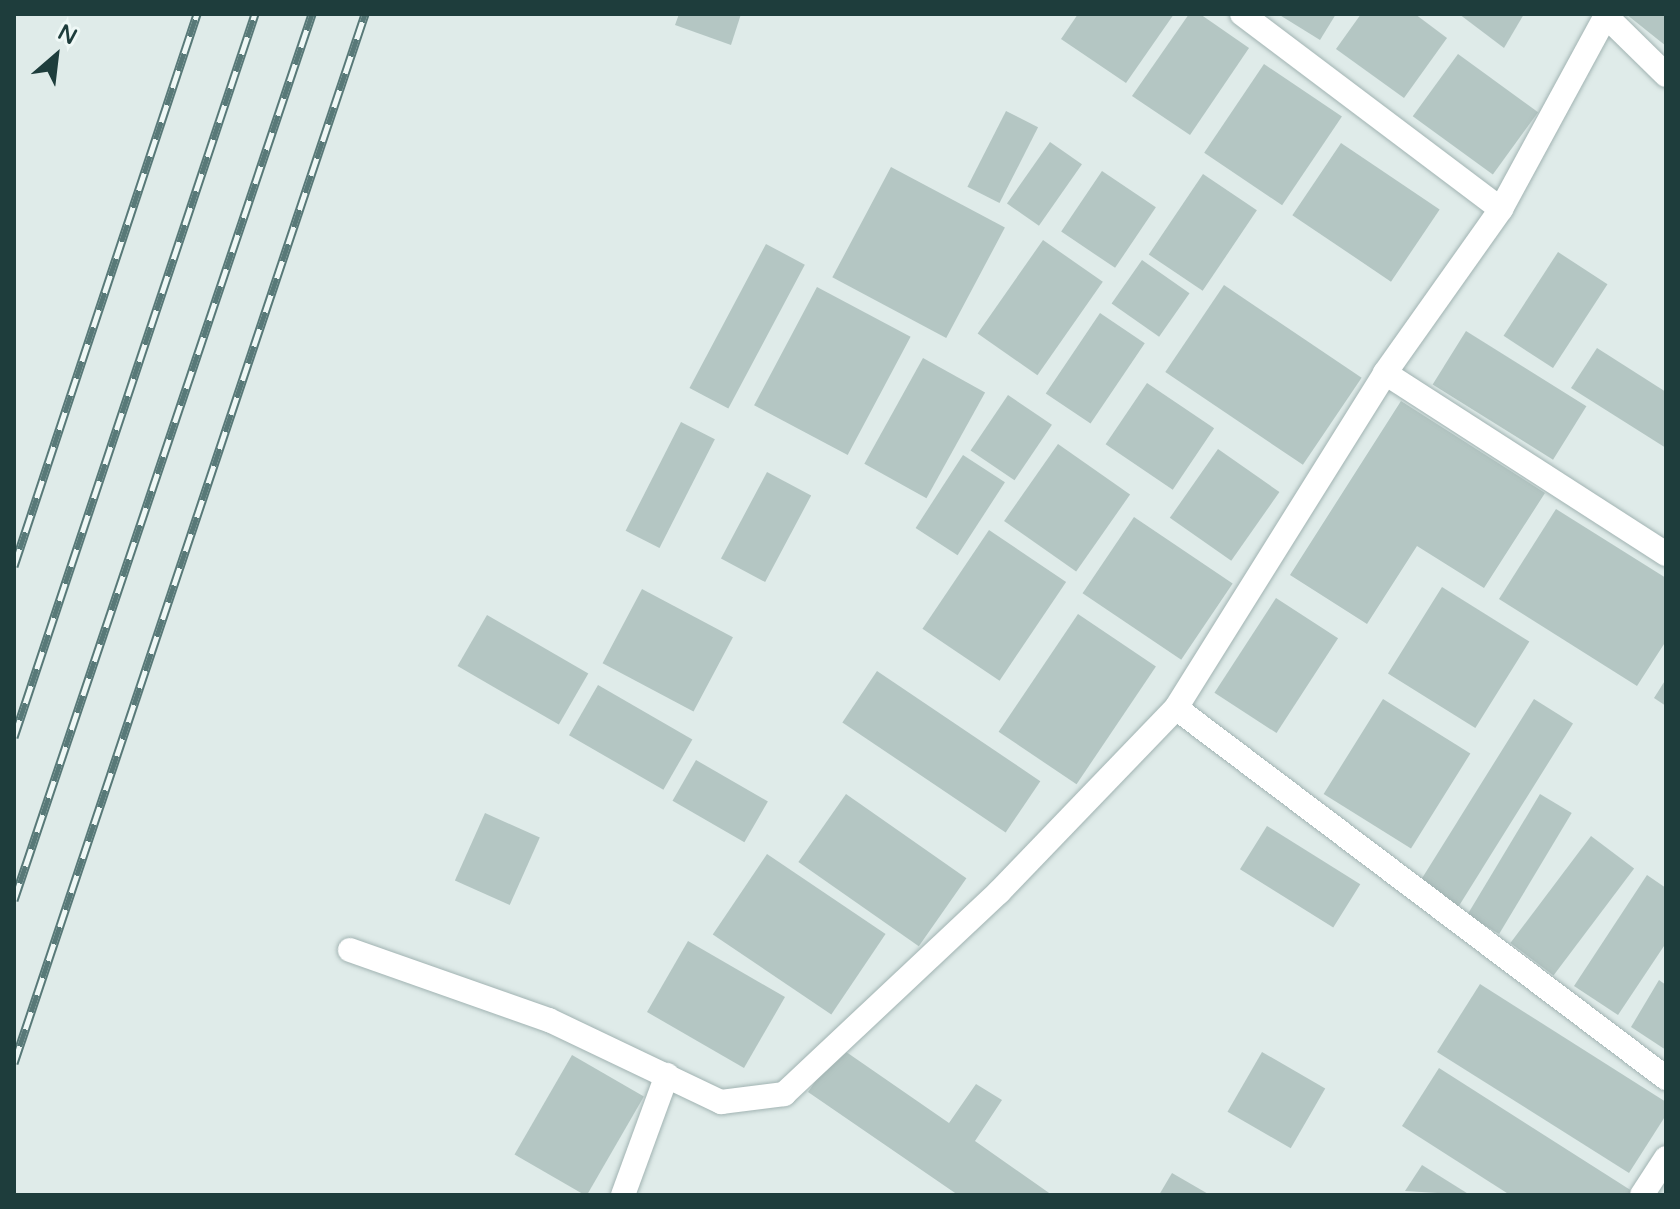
<!DOCTYPE html>
<style>
body{margin:0}
#map{position:relative;width:1680px;height:1209px;overflow:hidden;background:#dfebe9;font-family:"Varela Round",sans-serif}
div>[style]{position:absolute}
.building>*{inset:0;background:#b4c6c3;transform-origin:0 0}
.roads{filter:drop-shadow(0 0 2px #a1b3b2) drop-shadow(0 0 2px #a1b3b2)}
.street>*{height:24px;margin:-12px;padding:0 12px;transform-origin:12px;border-radius:12px;background:#fff}
.rail>*{height:9px;margin-top:-4.5px;transform-origin:0;background:repeating-linear-gradient(90deg,#eff8f6 0 18px,#587978 0 36px);box-sizing:border-box;border-block:2px solid #587978}
span{translate:-50% -50%;white-space:nowrap;text-align:center;line-height:1.15;-webkit-text-stroke:8px #eff8f6;paint-order:stroke}
.frame{position:absolute;inset:0;border:16px solid #1e3d3c;pointer-events:none}
.north{position:absolute;left:16px;top:16px;width:80px;height:80px;-webkit-text-stroke:6px #eff8f6;paint-order:stroke;rotate:28deg;font-size:22px;font-weight:700;line-height:32px;text-align:center;color:#1e3d3c}
.north::after{content:'';display:block;margin:auto;width:28px;height:36px;background:#1e3d3c;clip-path:polygon(50% 0,100% 100%,50% 72%,0 100%)}
</style>
<div id="map">
<div class="building">
<div style="clip-path:polygon(679px 14px,741px 14px,731px 45px,675px 25px)"></div>
<div style="clip-path:polygon(1078px 14px,1174px 14px,1126px 83px,1061px 39px)"></div>
<div style="clip-path:polygon(1189px 14px,1200px 14px,1249px 48px,1190px 135px,1132px 96px)"></div>
<div style="clip-path:polygon(1278px 14px,1336px 14px,1320px 40px)"></div>
<div style="clip-path:polygon(1361px 14px,1415px 14px,1447px 38px,1404px 98px,1336px 49px)"></div>
<div style="clip-path:polygon(1459px 14px,1524px 14px,1504px 48px)"></div>
<div style="clip-path:polygon(1626px 14px,1666px 14px,1666px 46px)"></div>
<div style="left:1458px;top:54px;width:99px;height:77px;rotate:36deg"></div>
<div style="left:1264px;top:64px;width:94px;height:107px;rotate:34deg"></div>
<div style="left:1006px;top:111px;width:36px;height:85px;rotate:27deg"></div>
<div style="left:1050px;top:142px;width:39px;height:75px;rotate:35deg"></div>
<div style="left:1341px;top:143px;width:119px;height:87px;rotate:34deg"></div>
<div style="left:891px;top:167px;width:129px;height:125px;rotate:28deg"></div>
<div style="left:1102px;top:171px;width:65px;height:73px;rotate:34deg"></div>
<div style="left:1203px;top:174px;width:65px;height:97px;rotate:34deg"></div>
<div style="left:1043px;top:240px;width:73px;height:114px;rotate:35deg"></div>
<div style="left:766px;top:244px;width:44px;height:163px;rotate:28deg"></div>
<div style="left:1558px;top:252px;width:59px;height:100px;rotate:33deg"></div>
<div style="left:1142px;top:260px;width:58px;height:53px;rotate:35deg"></div>
<div style="left:1224px;top:285px;width:166px;height:105px;rotate:34deg"></div>
<div style="left:817px;top:287px;width:106px;height:134px;rotate:28deg"></div>
<div style="left:1100px;top:313px;width:54px;height:97px;rotate:34deg"></div>
<div style="left:1466px;top:331px;width:142px;height:63px;rotate:32deg"></div>
<div style="clip-path:polygon(1597px 348px,1666px 392px,1666px 448px,1571px 388px)"></div>
<div style="left:923px;top:358px;width:71px;height:121px;rotate:29deg"></div>
<div style="left:1147px;top:383px;width:81px;height:74px;rotate:34deg"></div>
<div style="left:1008px;top:395px;width:53px;height:67px;rotate:34deg"></div>
<div style="clip-path:polygon(1401px 401px,1545px 493px,1484px 588px,1417px 546px,1367px 624px,1290px 575px)"></div>
<div style="left:681px;top:422px;width:38px;height:122px;rotate:27deg"></div>
<div style="left:1058px;top:444px;width:88px;height:94px;rotate:35deg"></div>
<div style="left:1218px;top:449px;width:75px;height:84px;rotate:35deg"></div>
<div style="left:963px;top:455px;width:50px;height:87px;rotate:33deg"></div>
<div style="left:767px;top:472px;width:50px;height:98px;rotate:28deg"></div>
<div style="clip-path:polygon(1556px 509px,1666px 578px,1666px 641px,1637px 686px,1499px 599px)"></div>
<div style="left:1134px;top:517px;width:119px;height:92px;rotate:34deg"></div>
<div style="left:989px;top:530px;width:93px;height:119px;rotate:34deg"></div>
<div style="left:1442px;top:587px;width:103px;height:102px;rotate:32deg"></div>
<div style="left:642px;top:589px;width:103px;height:84px;rotate:28deg"></div>
<div style="left:1276px;top:598px;width:74px;height:113px;rotate:33deg"></div>
<div style="left:1078px;top:614px;width:94px;height:142px;rotate:34deg"></div>
<div style="left:487px;top:615px;width:117px;height:59px;rotate:30deg"></div>
<div style="left:877px;top:671px;width:197px;height:62px;rotate:34deg"></div>
<div style="clip-path:polygon(1666px 679px,1666px 706px,1654px 698px)"></div>
<div style="left:598px;top:685px;width:109px;height:58px;rotate:30deg"></div>
<div style="left:1383px;top:699px;width:103px;height:112px;rotate:32deg"></div>
<div style="left:1534px;top:699px;width:46px;height:216px;rotate:32deg"></div>
<div style="left:696px;top:760px;width:83px;height:47px;rotate:30deg"></div>
<div style="left:846px;top:794px;width:147px;height:83px;rotate:35deg"></div>
<div style="left:1540px;top:794px;width:37px;height:141px;rotate:31deg"></div>
<div style="left:485px;top:813px;width:60px;height:74px;rotate:24deg"></div>
<div style="left:1267px;top:826px;width:110px;height:51px;rotate:32deg"></div>
<div style="left:1591px;top:836px;width:54px;height:134px;rotate:37deg"></div>
<div style="left:767px;top:854px;width:143px;height:97px;rotate:34deg"></div>
<div style="clip-path:polygon(1647px 875px,1666px 888px,1666px 943px,1618px 1015px,1574px 986px)"></div>
<div style="left:688px;top:941px;width:112px;height:82px;rotate:30deg"></div>
<div style="clip-path:polygon(1659px 980px,1666px 985px,1666px 1050px,1631px 1027px)"></div>
<div style="clip-path:polygon(1480px 984px,1666px 1102px,1666px 1115px,1629px 1173px,1437px 1052px)"></div>
<div style="clip-path:polygon(839px 1047px,949px 1123px,976px 1084px,1002px 1100px,975px 1141px,1052px 1195px,958px 1195px,808px 1092px)"></div>
<div style="left:1262px;top:1052px;width:73px;height:69px;rotate:30deg"></div>
<div style="left:572px;top:1055px;width:83px;height:115px;rotate:30deg"></div>
<div style="clip-path:polygon(1439px 1068px,1632px 1191px,1630px 1195px,1510px 1195px,1402px 1126px)"></div>
<div style="clip-path:polygon(1422px 1165px,1470px 1195px,1405px 1191px)"></div>
<div style="clip-path:polygon(1172px 1173px,1210px 1195px,1159px 1195px)"></div>
</div>
<div class="roads">
<div class="street">
<div style="left:1242px;top:14px;width:324px;rotate:37deg"></div>
<div style="left:1606px;top:16px;width:84px;rotate:44.5deg"></div>
<div style="left:1385px;top:373px;width:334px;rotate:32.8deg"></div>
<div style="left:1176px;top:708px;width:614px;rotate:37.06deg"></div>
<div style="left:350px;top:950px;width:211px;rotate:19.4deg"></div>
<div style="left:549px;top:1020px;width:191px;rotate:25.5deg"></div>
<div style="left:721px;top:1102px;width:64px;rotate:-7.2deg"></div>
<div style="left:784px;top:1094px;width:295px;rotate:-43.2deg"></div>
<div style="left:999px;top:892px;width:255px;rotate:-46.1deg"></div>
<div style="left:1176px;top:708px;width:395px;rotate:-58deg"></div>
<div style="left:1385px;top:373px;width:201px;rotate:-54.7deg"></div>
<div style="left:1501px;top:209px;width:222px;rotate:-61.5deg"></div>
<div style="left:623px;top:1195px;width:128px;rotate:-69.9deg"></div>
<div style="left:1642px;top:1195px;width:44px;rotate:-57deg"></div>
</div>
</div>
<div class="rail">
<div style="left:14px;top:566px;width:582px;rotate:-71.66deg"></div>
<div style="left:14px;top:737px;width:762px;rotate:-71.57deg"></div>
<div style="left:14px;top:900px;width:935px;rotate:-71.41deg"></div>
<div style="left:14px;top:1063px;width:1106px;rotate:-71.5deg"></div>
</div>
<div class="frame"></div>
<div class="north">N</div>
</div>
